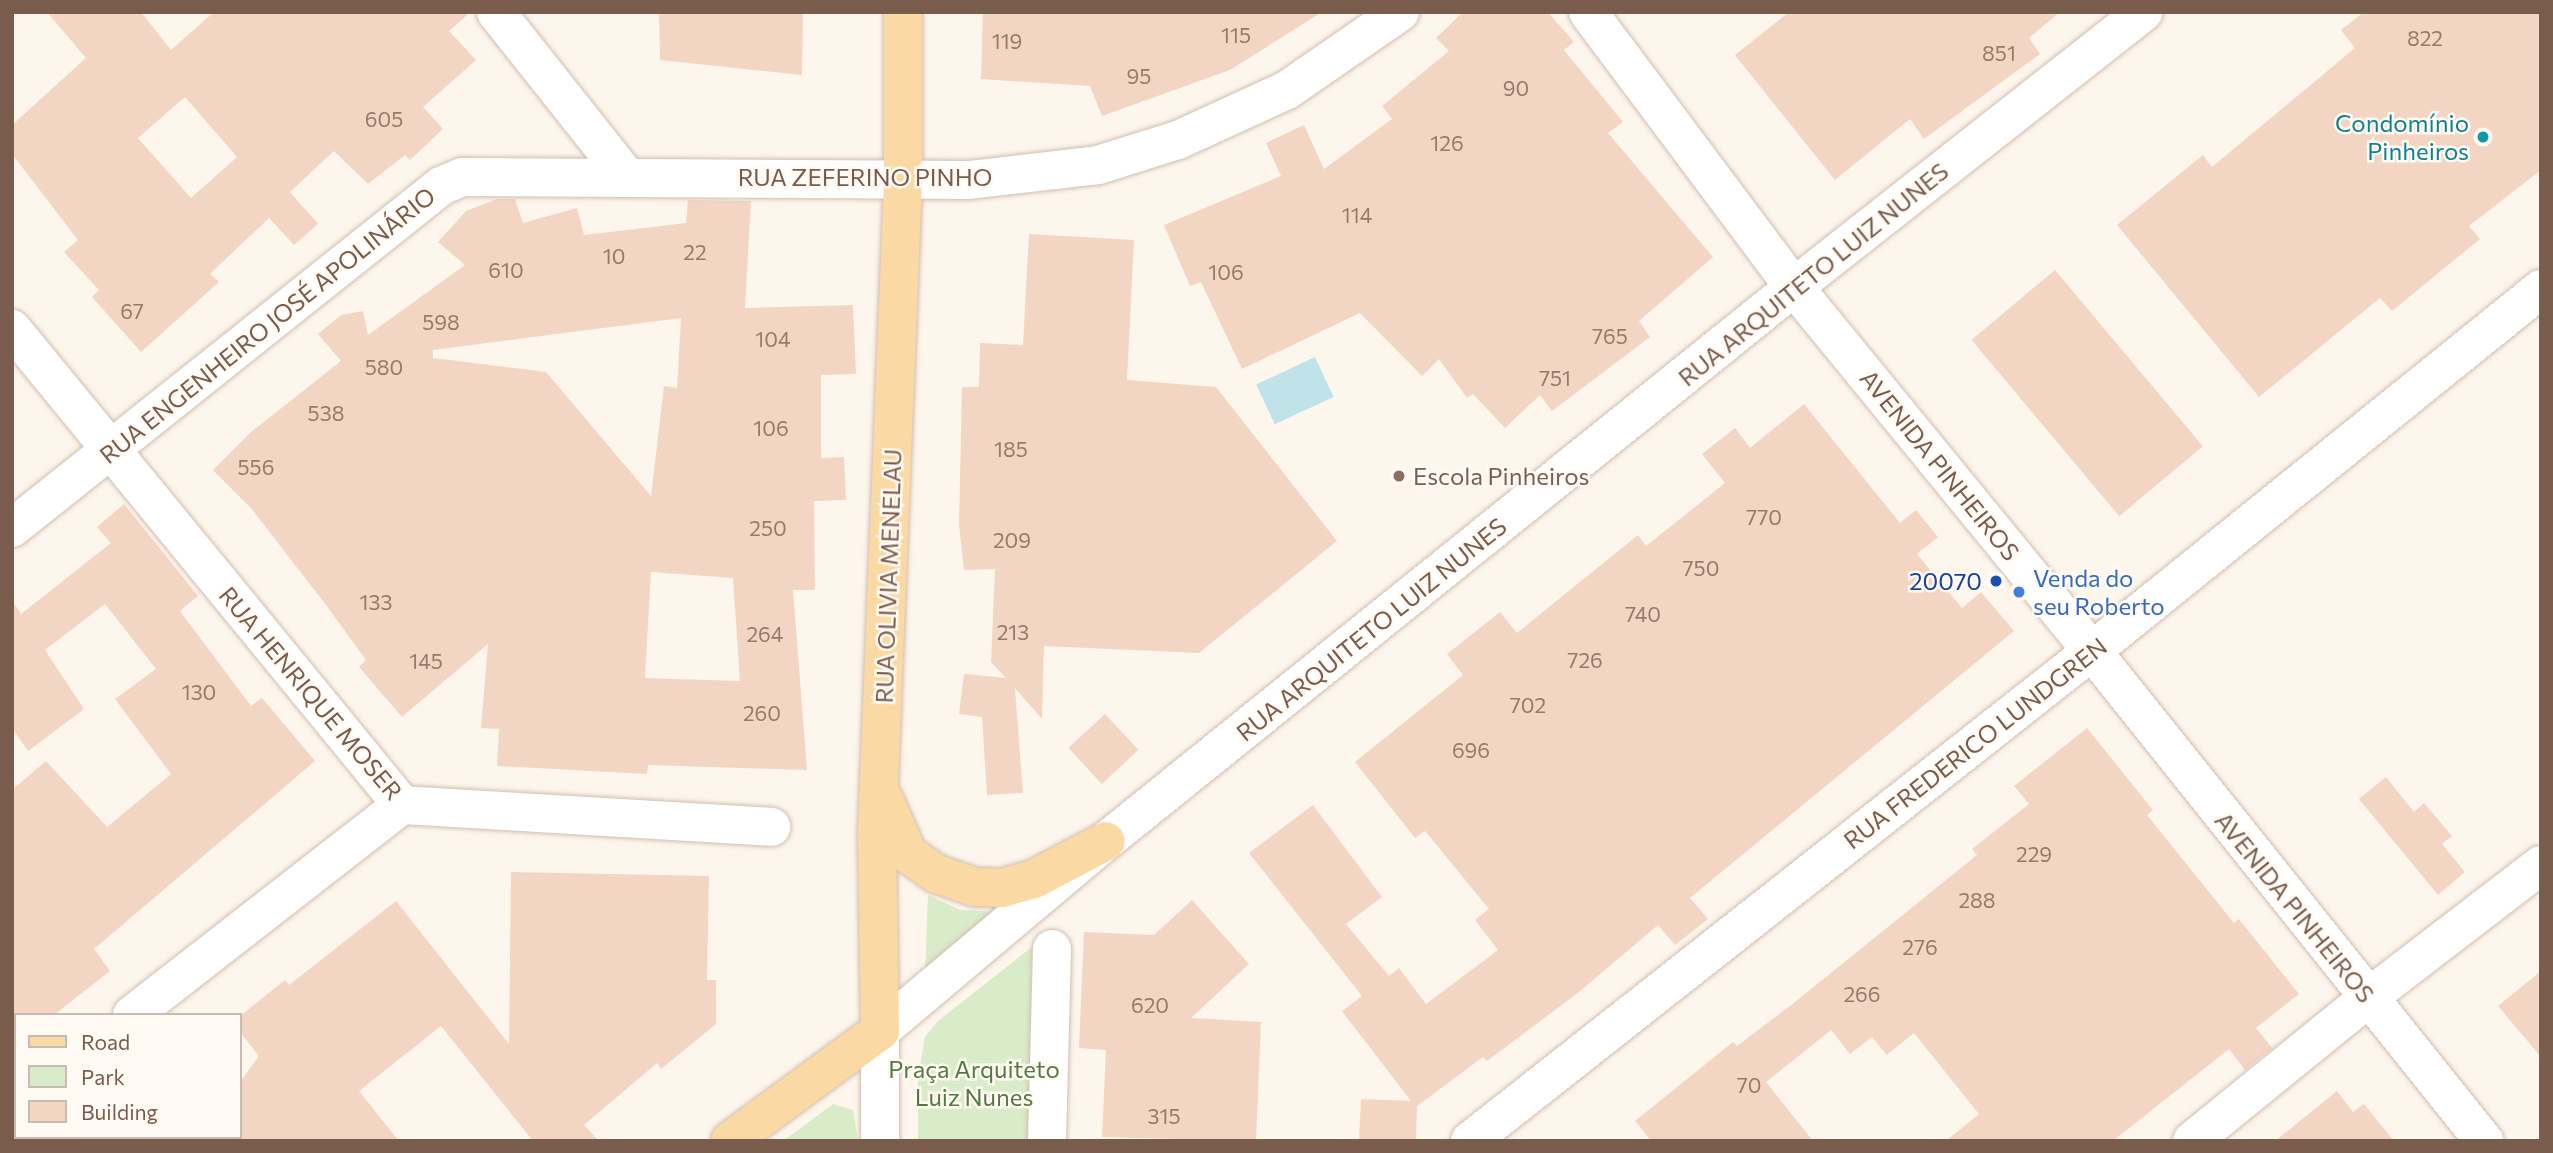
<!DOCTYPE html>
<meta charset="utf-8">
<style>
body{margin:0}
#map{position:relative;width:2553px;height:1153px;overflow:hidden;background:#fdf6ec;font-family:Commissioner,sans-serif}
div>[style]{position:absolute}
.green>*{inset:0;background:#d8ecc9}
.water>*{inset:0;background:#bfe3e8;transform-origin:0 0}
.building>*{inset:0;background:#f3d5c3;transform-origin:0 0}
.roads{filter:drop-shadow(0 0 2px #d1beb0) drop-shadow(0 0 2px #d1beb0)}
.minor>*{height:38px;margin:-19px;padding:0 19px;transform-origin:19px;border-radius:19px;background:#fff}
.tertiary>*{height:38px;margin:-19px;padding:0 19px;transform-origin:19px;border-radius:19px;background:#fff}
.secondary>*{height:38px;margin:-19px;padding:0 19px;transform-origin:19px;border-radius:19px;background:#fff}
.primary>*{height:38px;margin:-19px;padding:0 19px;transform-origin:19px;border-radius:19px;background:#fbd9a5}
.dots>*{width:19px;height:19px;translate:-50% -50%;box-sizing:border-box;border:4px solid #fffaf3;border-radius:50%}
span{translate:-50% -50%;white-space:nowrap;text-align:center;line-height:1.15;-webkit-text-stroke:5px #fffaf3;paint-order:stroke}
.number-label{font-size:21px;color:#987a6a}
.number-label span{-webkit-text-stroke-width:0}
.culture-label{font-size:24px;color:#0d838f}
.right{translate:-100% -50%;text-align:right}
.street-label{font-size:24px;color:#7a5c4d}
.education-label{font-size:24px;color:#785e54}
.left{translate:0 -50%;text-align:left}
.shop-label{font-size:24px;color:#366cbe}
.transit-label{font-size:24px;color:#164399}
.park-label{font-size:24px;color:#537a41}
.frame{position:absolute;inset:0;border:14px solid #7a5c4d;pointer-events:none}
.legend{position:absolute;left:14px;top:1013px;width:228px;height:126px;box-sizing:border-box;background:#fffaf3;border:2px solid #cabbb1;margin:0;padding:9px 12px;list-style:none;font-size:21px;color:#7a5c4d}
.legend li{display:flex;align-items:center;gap:14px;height:35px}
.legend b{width:35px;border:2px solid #cabbb1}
</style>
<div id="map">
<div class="green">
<div style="clip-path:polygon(928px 895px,960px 910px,1002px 912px,925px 976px)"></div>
<div style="clip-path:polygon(1032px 947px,1029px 1141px,918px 1141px,918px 1078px,925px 1037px,938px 1021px)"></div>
<div style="clip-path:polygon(833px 1104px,853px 1110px,858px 1141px,783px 1141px)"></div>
</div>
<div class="water">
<div style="left:1315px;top:357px;width:44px;height:65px;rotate:65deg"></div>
</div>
<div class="building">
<div style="clip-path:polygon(evenodd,47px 12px,141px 12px,171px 50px,214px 12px,471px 12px,449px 31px,476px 60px,423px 107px,443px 129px,410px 160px,405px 155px,368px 184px,334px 151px,290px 192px,318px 224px,294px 245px,269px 218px,210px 274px,219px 282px,141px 352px,92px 297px,99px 290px,64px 252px,78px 240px,12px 154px,12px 125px,86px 58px,47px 12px,185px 97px,237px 157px,191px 198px,138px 138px,185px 97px)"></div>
<div style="clip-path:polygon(659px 12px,803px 12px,802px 75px,660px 60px)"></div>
<div style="clip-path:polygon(983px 12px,1322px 12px,1230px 70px,1102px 116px,1090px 86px,981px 79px)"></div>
<div style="clip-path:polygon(1463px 12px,1548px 12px,1574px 42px,1564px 50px,1623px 122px,1608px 133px,1713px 257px,1639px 321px,1650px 337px,1552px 411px,1540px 395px,1505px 428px,1473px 394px,1467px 398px,1439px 359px,1422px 376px,1360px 313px,1242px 369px,1201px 282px,1190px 286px,1164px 225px,1281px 176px,1266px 143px,1304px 125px,1324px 169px,1392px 119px,1382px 106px,1449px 51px,1436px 38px)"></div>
<div style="clip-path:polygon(1789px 12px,2060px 12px,2029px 38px,2040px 54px,1992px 89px,1924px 139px,1910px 119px,1835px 180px,1735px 55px)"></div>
<div style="clip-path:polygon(2364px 12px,2541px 12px,2541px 170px,2469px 226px,2480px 239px,2392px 311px,2380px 298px,2259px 397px,2117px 225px,2203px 155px,2212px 167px,2355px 48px,2341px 30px)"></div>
<div style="clip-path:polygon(evenodd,497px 199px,515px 199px,523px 223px,577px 208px,584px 235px,686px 223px,688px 200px,751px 201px,745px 308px,853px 305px,856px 374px,821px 375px,821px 458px,844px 457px,846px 500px,814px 501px,815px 590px,793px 590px,807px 770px,648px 765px,647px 774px,497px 766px,499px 729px,481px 728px,488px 644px,402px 717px,359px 667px,366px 660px,326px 605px,251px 508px,213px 470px,251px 432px,341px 361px,318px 334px,341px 315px,363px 311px,368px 335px,465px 265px,438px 242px,466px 211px,497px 199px,681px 318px,677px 388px,664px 386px,651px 496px,546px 372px,433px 358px,433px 350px,681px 318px,497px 199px,651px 572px,733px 578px,740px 681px,645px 678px,651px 572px)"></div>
<div style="clip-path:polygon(1029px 234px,1134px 240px,1127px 380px,1216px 387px,1337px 541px,1199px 653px,1044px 646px,1042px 719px,1015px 688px,1023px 793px,987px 795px,982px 717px,959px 714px,964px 674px,1006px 678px,991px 662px,995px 569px,964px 570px,959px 525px,962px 387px,979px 387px,980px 343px,1023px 345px)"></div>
<div style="left:2055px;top:270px;width:230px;height:109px;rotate:50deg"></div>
<div style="clip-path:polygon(1804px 404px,1900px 523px,1916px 510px,1938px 537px,1917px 554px,1962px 608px,1981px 592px,2014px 631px,1690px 898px,1708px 919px,1675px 945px,1658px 925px,1579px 992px,1487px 1061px,1483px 1057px,1417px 1106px,1416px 1141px,1359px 1141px,1361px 1099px,1411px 1101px,1342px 1011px,1362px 996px,1249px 853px,1313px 805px,1382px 897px,1346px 924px,1389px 976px,1399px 968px,1426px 1004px,1498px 950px,1475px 920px,1489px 909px,1425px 831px,1415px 838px,1355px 762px,1463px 675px,1447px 654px,1500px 612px,1517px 633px,1638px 535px,1646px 546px,1725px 483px,1702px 454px,1735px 428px,1750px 448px)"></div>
<div style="clip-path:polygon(124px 504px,198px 596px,180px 611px,251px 706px,262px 698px,315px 761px,94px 949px,110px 971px,54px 1015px,12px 1015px,12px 790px,46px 761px,107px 827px,171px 774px,115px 699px,156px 669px,105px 604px,45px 650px,84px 709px,28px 751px,12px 728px,12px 600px,21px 614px,111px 543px,97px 527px)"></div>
<div style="left:1105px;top:714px;width:49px;height:50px;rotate:47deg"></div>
<div style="clip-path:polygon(2087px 728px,2153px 810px,2147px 815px,2234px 923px,2239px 919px,2299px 994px,2256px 1028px,2272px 1048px,2245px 1070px,2229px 1049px,2113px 1141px,1946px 1141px,1979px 1114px,1914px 1033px,1887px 1055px,1872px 1037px,1850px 1054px,1831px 1030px,1766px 1082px,1813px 1141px,1651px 1141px,1635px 1121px,1733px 1042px,1737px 1046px,1795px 1002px,1977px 855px,1972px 849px,2029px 804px,2014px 786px)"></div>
<div style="clip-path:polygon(2386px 777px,2414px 812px,2424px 803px,2452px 836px,2442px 844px,2465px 872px,2438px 895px,2359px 799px)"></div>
<div style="clip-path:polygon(511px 872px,709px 876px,707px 980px,716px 980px,716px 1024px,661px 1069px,657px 1063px,584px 1125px,599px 1141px,533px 1141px,441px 1026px,359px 1091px,399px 1141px,240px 1141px,240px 1082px,259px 1056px,240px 1032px,240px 1016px,285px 980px,289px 985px,396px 901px,509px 1044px)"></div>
<div style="clip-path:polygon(1192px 900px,1249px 964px,1191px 1018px,1261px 1022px,1256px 1141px,1102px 1137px,1106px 1050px,1079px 1048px,1084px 932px,1154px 935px)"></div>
<div style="clip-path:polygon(2541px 971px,2541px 1057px,2498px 1006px)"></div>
<div style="clip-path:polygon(2337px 1091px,2353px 1112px,2364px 1104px,2394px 1141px,2275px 1141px)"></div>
</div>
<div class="roads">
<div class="minor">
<div style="left:496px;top:12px;width:209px;rotate:51.6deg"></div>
<div style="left:12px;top:329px;width:615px;rotate:50.67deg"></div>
<div style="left:402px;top:805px;width:370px;rotate:3.4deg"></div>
<div style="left:12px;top:528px;width:549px;rotate:-38.56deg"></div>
<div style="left:441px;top:186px;width:23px;rotate:-23deg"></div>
<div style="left:462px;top:177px;width:507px;rotate:0.34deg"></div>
<div style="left:969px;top:180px;width:130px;rotate:-6.6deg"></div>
<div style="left:1098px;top:165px;width:84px;rotate:-17.4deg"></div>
<div style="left:1178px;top:140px;width:120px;rotate:-24.6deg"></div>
<div style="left:1287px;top:90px;width:137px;rotate:-34.6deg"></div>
<div style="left:132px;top:1015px;width:342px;rotate:-37.9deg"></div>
<div style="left:12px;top:1108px;width:4px;rotate:-27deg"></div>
<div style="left:880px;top:1141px;width:110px;rotate:-90deg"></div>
<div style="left:1047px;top:1141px;width:192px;rotate:-88.5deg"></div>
<div style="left:1470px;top:1141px;width:792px;rotate:-38.23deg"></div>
<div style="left:2092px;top:651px;width:577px;rotate:-38.88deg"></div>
<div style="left:2192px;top:1141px;width:228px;rotate:-39.1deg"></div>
<div style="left:2369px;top:997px;width:217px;rotate:-37.5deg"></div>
</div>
<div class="tertiary">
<div style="left:1588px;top:12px;width:344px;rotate:53.2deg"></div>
<div style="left:1794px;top:287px;width:470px;rotate:50.7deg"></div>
<div style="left:2092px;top:651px;width:628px;rotate:51.34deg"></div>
</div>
<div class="secondary">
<div style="left:880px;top:1031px;width:295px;rotate:-40.1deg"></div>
<div style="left:1106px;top:841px;width:883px;rotate:-38.84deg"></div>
<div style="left:1794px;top:287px;width:445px;rotate:-38.2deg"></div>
</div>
<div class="primary">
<div style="left:884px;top:799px;width:60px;rotate:66.4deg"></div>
<div style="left:908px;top:854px;width:35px;rotate:35deg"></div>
<div style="left:937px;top:874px;width:39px;rotate:19deg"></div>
<div style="left:974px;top:887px;width:28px;rotate:2deg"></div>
<div style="left:1002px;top:888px;width:33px;rotate:-16deg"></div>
<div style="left:1034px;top:879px;width:81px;rotate:-27.8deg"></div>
<div style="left:730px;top:1141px;width:186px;rotate:-36.3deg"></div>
<div style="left:880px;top:1031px;width:200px;rotate:-90.9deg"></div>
<div style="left:877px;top:831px;width:651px;rotate:-87.71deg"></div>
<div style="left:903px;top:181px;width:169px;rotate:-90deg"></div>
</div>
</div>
<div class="dots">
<div style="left:2483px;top:137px;background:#0f9aa8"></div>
<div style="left:1399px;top:476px;background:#8d6e63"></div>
<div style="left:1996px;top:581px;background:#1a4fb4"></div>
<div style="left:2019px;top:592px;background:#3f7fe0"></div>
</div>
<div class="number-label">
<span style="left:1236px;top:35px">115</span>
<span style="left:2425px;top:38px">822</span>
<span style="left:1007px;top:41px">119</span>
<span style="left:1999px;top:53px">851</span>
<span style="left:1139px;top:76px">95</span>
<span style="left:1516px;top:88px">90</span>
<span style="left:384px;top:119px">605</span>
<span style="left:1447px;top:143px">126</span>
<span style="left:1357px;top:215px">114</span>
<span style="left:695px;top:252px">22</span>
<span style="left:614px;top:256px">10</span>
<span style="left:506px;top:270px">610</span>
<span style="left:1226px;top:272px">106</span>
<span style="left:132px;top:311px">67</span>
<span style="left:441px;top:322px">598</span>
<span style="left:1610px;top:336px">765</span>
<span style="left:773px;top:339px">104</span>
<span style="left:384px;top:367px">580</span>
<span style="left:1555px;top:378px">751</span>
<span style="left:326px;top:413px">538</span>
<span style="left:771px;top:428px">106</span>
<span style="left:1011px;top:449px">185</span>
<span style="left:256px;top:467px">556</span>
<span style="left:1764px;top:517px">770</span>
<span style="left:768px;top:528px">250</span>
<span style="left:1012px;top:540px">209</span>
<span style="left:1701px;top:568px">750</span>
<span style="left:376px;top:602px">133</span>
<span style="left:1643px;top:614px">740</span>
<span style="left:1013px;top:632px">213</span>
<span style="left:765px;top:634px">264</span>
<span style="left:1585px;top:660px">726</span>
<span style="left:426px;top:661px">145</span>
<span style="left:199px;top:692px">130</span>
<span style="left:1528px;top:705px">702</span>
<span style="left:762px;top:713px">260</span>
<span style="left:1471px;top:750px">696</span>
<span style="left:2034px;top:854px">229</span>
<span style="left:1977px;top:900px">288</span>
<span style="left:1920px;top:947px">276</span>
<span style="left:1862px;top:994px">266</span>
<span style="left:1150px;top:1005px">620</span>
<span style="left:1749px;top:1085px">70</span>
<span style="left:1164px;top:1116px">315</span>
</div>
<div class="culture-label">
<span class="right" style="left:2469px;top:137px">Condomínio<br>Pinheiros</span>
</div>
<div class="street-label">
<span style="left:865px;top:177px">RUA ZEFERINO PINHO</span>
<span style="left:1813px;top:274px;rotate:-39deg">RUA ARQUITETO LUIZ NUNES</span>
<span style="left:267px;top:325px;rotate:-39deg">RUA ENGENHEIRO JOSÉ APOLINÁRIO</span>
<span style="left:1940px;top:465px;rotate:51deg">AVENIDA PINHEIROS</span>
<span style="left:888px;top:576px;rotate:-88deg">RUA OLIVIA MENELAU</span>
<span style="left:1371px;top:629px;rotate:-39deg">RUA ARQUITETO LUIZ NUNES</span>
<span style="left:311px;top:693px;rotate:50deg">RUA HENRIQUE MOSER</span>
<span style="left:1975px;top:743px;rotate:-38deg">RUA FREDERICO LUNDGREN</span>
<span style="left:2295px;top:907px;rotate:51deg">AVENIDA PINHEIROS</span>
</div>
<div class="education-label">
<span class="left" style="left:1413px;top:476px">Escola Pinheiros</span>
</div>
<div class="shop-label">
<span class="left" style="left:2033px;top:592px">Venda do<br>seu Roberto</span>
</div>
<div class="transit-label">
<span class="right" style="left:1982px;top:581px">20070</span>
</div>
<div class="park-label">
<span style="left:974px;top:1083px">Praça Arquiteto<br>Luiz Nunes</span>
</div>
<div class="frame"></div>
<ul class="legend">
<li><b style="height:9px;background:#fbd9a5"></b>Road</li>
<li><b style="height:19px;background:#d8ecc9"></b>Park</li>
<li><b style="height:19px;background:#f3d5c3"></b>Building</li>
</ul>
</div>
